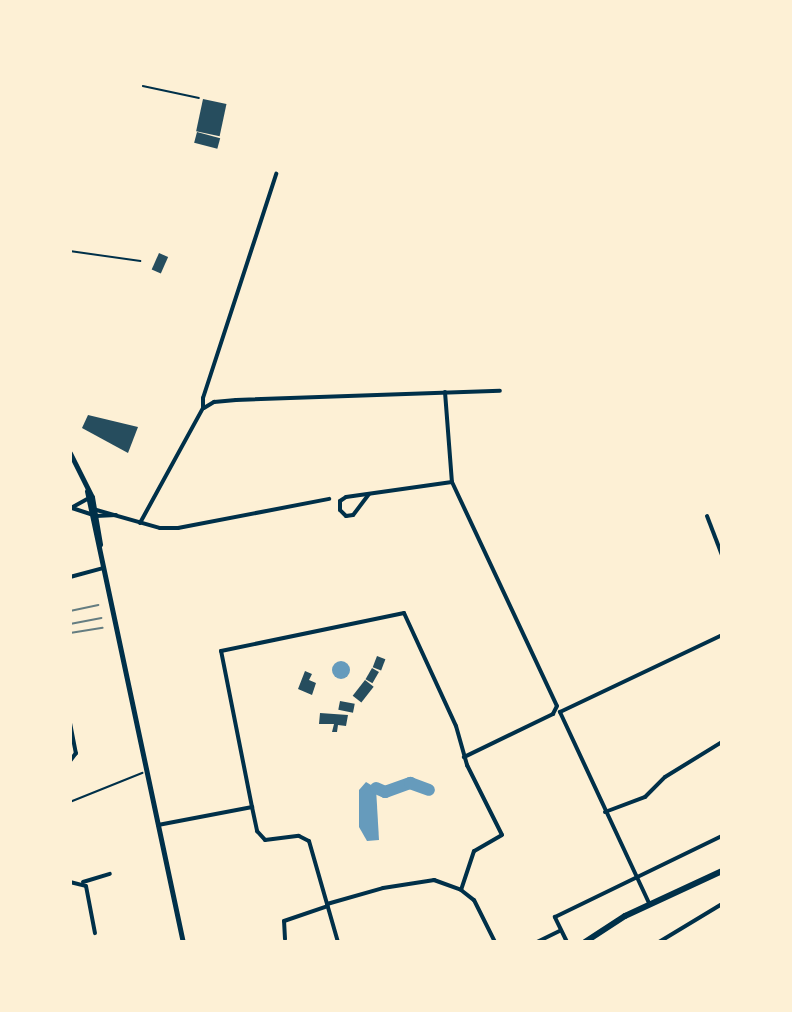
<!DOCTYPE html>
<style>
body{margin:0}
#map{position:relative;width:792px;height:1012px;overflow:hidden;background:#fdf0d5;font-family:Spectral,serif}
div>[style]{position:absolute}
.water>*{inset:0;background:#669bbc}
.round{border-radius:50%}
.river>*{height:12px;margin:-6px;padding:0 6px;transform-origin:6px;border-radius:6px;background:#669bbc}
.building>*{inset:0;background:#264d5e;transform-origin:0 0}
.path>*{height:1.5px;margin:-0.75px;padding:0 0.75px;transform-origin:0.75px;border-radius:0.75px;background:#003049}
.minor>*{height:4px;margin:-2px;padding:0 2px;transform-origin:2px;border-radius:2px;background:#003049}
.secondary>*{height:5px;margin:-2.5px;padding:0 2.5px;transform-origin:2.5px;border-radius:2.5px;background:#003049}
.primary>*{height:6px;margin:-3px;padding:0 3px;transform-origin:3px;border-radius:3px;background:#003049}
.rail>*{height:2px;margin:-1px;padding:0 1px;transform-origin:1px;border-radius:1px;background:#657d81}
span{translate:-50% -50%;white-space:nowrap;text-align:center;line-height:1.15;-webkit-text-stroke:6px #fdf0d5;paint-order:stroke}
.frame{position:absolute;inset:0;border:72px solid #fdf0d5;pointer-events:none}
</style>
<div id="map">
<div class="water">
<div class="round" style="left:332px;top:661px;width:18px;height:18px"></div>
<div style="clip-path:polygon(366px 782px,376px 788px,379px 840px,367px 841px,359px 827px,359px 790px)"></div>
</div>
<div class="river">
<div style="left:376px;top:788px;width:10px;rotate:24deg"></div>
<div style="left:385px;top:792px;width:27px;rotate:-20deg"></div>
<div style="left:410px;top:783px;width:20px;rotate:20deg"></div>
</div>
<div class="building">
<div style="left:203px;top:99px;width:24px;height:33px;rotate:12deg"></div>
<div style="left:197px;top:132px;width:24px;height:11px;rotate:15deg"></div>
<div style="left:159px;top:253px;width:10px;height:18px;rotate:24deg"></div>
<div style="clip-path:polygon(88px 415px,138px 427px,128px 453px,82px 428px)"></div>
<div style="left:377px;top:656px;width:9px;height:12px;rotate:21deg"></div>
<div style="left:372px;top:668px;width:8px;height:13px;rotate:30deg"></div>
<div style="clip-path:polygon(305px 671px,312px 674px,309px 680px,316px 683px,312px 695px,298px 689px)"></div>
<div style="left:365px;top:680px;width:11px;height:20px;rotate:38deg"></div>
<div style="left:340px;top:701px;width:15px;height:9px;rotate:11deg"></div>
<div style="clip-path:polygon(320px 713px,348px 715px,346px 726px,338px 725px,337px 732px,332px 732px,334px 724px,319px 724px)"></div>
</div>
<div class="path">
<div style="left:143px;top:86px;width:57px;rotate:12.1deg"></div>
<div style="left:70px;top:251px;width:71px;rotate:8.1deg"></div>
<div style="left:70px;top:802px;width:78px;rotate:-21.9deg"></div>
</div>
<div class="minor">
<div style="left:445px;top:392px;width:90px;rotate:85.6deg"></div>
<div style="left:452px;top:482px;width:247px;rotate:64.9deg"></div>
<div style="left:557px;top:706px;width:9px;rotate:117deg"></div>
<div style="left:553px;top:714px;width:99px;rotate:154.2deg"></div>
<div style="left:204px;top:408px;width:12px;rotate:-31deg"></div>
<div style="left:214px;top:402px;width:22px;rotate:-5deg"></div>
<div style="left:236px;top:400px;width:264px;rotate:-2deg"></div>
<div style="left:369px;top:494px;width:26px;rotate:127deg"></div>
<div style="left:353px;top:515px;width:7px;rotate:172deg"></div>
<div style="left:346px;top:516px;width:8px;rotate:-135deg"></div>
<div style="left:340px;top:510px;width:9px;rotate:-90deg"></div>
<div style="left:340px;top:501px;width:7px;rotate:-34deg"></div>
<div style="left:346px;top:497px;width:107px;rotate:-8.1deg"></div>
<div style="left:71px;top:508px;width:18px;rotate:-29deg"></div>
<div style="left:72px;top:508px;width:25px;rotate:18deg"></div>
<div style="left:96px;top:516px;width:20px;rotate:-3deg"></div>
<div style="left:93px;top:509px;width:70px;rotate:15.8deg"></div>
<div style="left:160px;top:528px;width:18px"></div>
<div style="left:178px;top:528px;width:154px;rotate:-10.9deg"></div>
<div style="left:707px;top:516px;width:42px;rotate:69deg"></div>
<div style="left:140px;top:523px;width:131px;rotate:-61.3deg"></div>
<div style="left:203px;top:408px;width:10px;rotate:-90deg"></div>
<div style="left:203px;top:398px;width:236px;rotate:-71.9deg"></div>
<div style="left:70px;top:577px;width:35px;rotate:-15deg"></div>
<div style="left:70px;top:723px;width:31px;rotate:79deg"></div>
<div style="left:76px;top:753px;width:10px;rotate:127deg"></div>
<div style="left:252px;top:807px;width:25px;rotate:78deg"></div>
<div style="left:257px;top:831px;width:12px;rotate:48deg"></div>
<div style="left:265px;top:840px;width:34px;rotate:-7deg"></div>
<div style="left:299px;top:836px;width:11px;rotate:27deg"></div>
<div style="left:309px;top:841px;width:105px;rotate:74deg"></div>
<div style="left:605px;top:812px;width:43px;rotate:-20.6deg"></div>
<div style="left:645px;top:797px;width:28px;rotate:-45deg"></div>
<div style="left:665px;top:777px;width:67px;rotate:-31.6deg"></div>
<div style="left:158px;top:825px;width:96px;rotate:-10.8deg"></div>
<div style="left:252px;top:807px;width:159px;rotate:-101.2deg"></div>
<div style="left:221px;top:651px;width:187px;rotate:-11.7deg"></div>
<div style="left:404px;top:613px;width:124px;rotate:65.3deg"></div>
<div style="left:456px;top:726px;width:41px;rotate:74.2deg"></div>
<div style="left:467px;top:765px;width:78px;rotate:63.4deg"></div>
<div style="left:502px;top:835px;width:32px;rotate:150deg"></div>
<div style="left:474px;top:851px;width:41px;rotate:108.4deg"></div>
<div style="left:70px;top:882px;width:16px;rotate:14deg"></div>
<div style="left:86px;top:886px;width:48px;rotate:79.2deg"></div>
<div style="left:83px;top:882px;width:28px;rotate:-17deg"></div>
<div style="left:649px;top:903px;width:211px;rotate:-115deg"></div>
<div style="left:560px;top:712px;width:179px;rotate:-25.4deg"></div>
<div style="left:327px;top:904px;width:58px;rotate:-15.9deg"></div>
<div style="left:383px;top:888px;width:52px;rotate:-8.9deg"></div>
<div style="left:434px;top:880px;width:29px;rotate:20deg"></div>
<div style="left:461px;top:890px;width:16px;rotate:38deg"></div>
<div style="left:474px;top:900px;width:47px;rotate:63.4deg"></div>
<div style="left:285px;top:939px;width:18px;rotate:-93deg"></div>
<div style="left:284px;top:921px;width:46px;rotate:-18.8deg"></div>
<div style="left:537px;top:942px;width:25px;rotate:-26deg"></div>
<div style="left:567px;top:942px;width:28px;rotate:-116deg"></div>
<div style="left:555px;top:917px;width:186px;rotate:-25.9deg"></div>
<div style="left:659px;top:942px;width:74px;rotate:-31.1deg"></div>
</div>
<div class="secondary">
<div style="left:70px;top:453px;width:49px;rotate:63.4deg"></div>
<div style="left:92px;top:497px;width:48px;rotate:80.3deg"></div>
<div style="left:87px;top:491px;width:461px;rotate:78deg"></div>
</div>
<div class="primary">
<div style="left:585px;top:942px;width:48px;rotate:-33deg"></div>
<div style="left:625px;top:916px;width:107px;rotate:-24.9deg"></div>
</div>
<div class="rail">
<div style="left:70px;top:611px;width:29px;rotate:-12deg"></div>
<div style="left:70px;top:624px;width:32px;rotate:-11deg"></div>
<div style="left:70px;top:633px;width:33px;rotate:-9deg"></div>
</div>
<div class="frame"></div>
</div>
